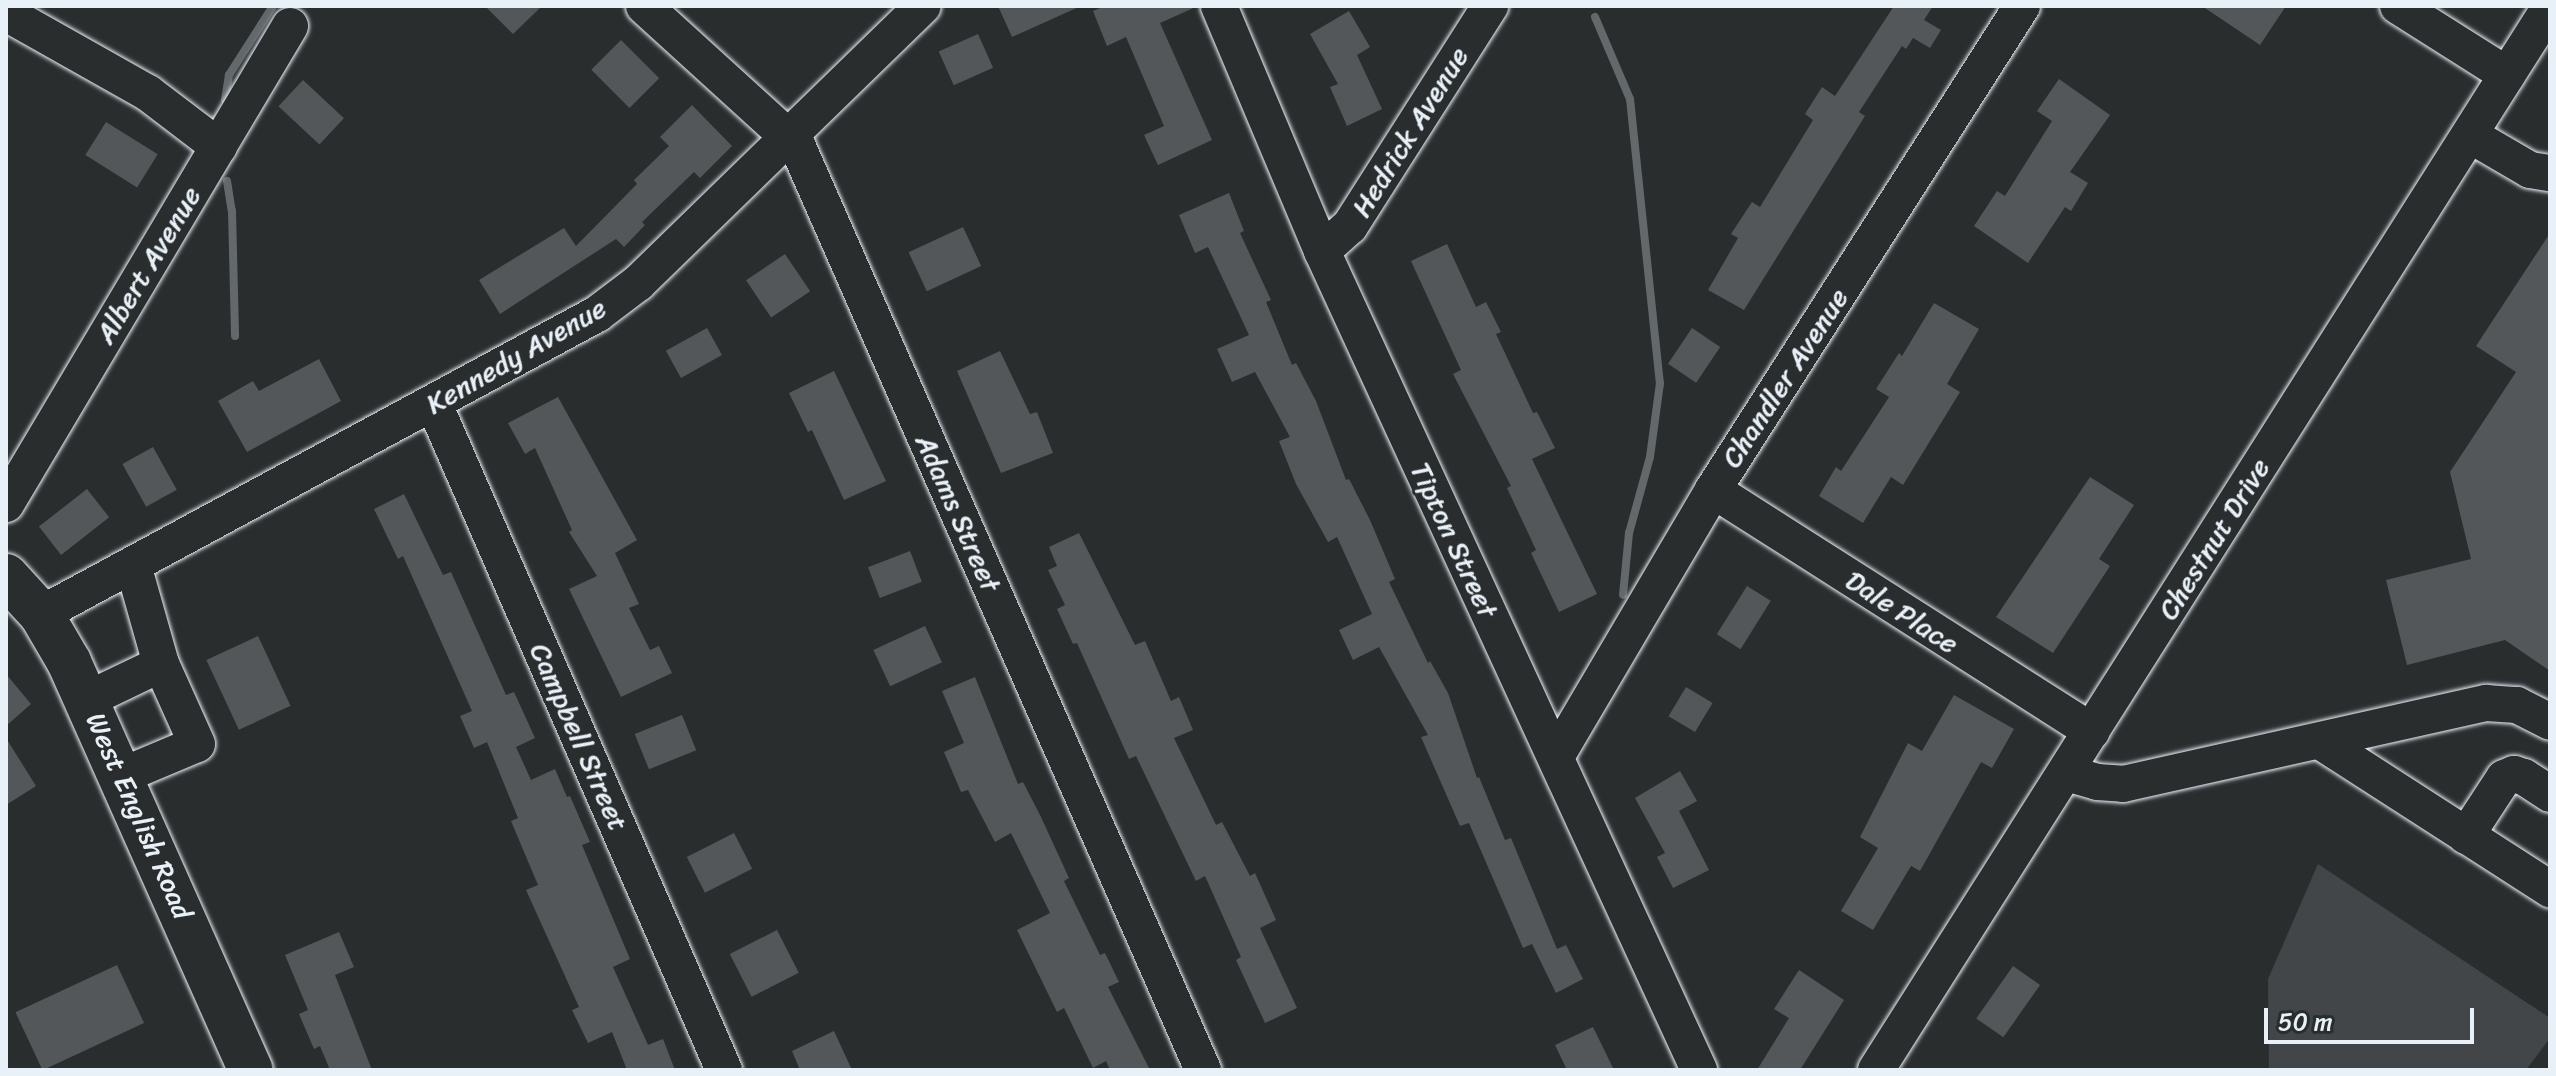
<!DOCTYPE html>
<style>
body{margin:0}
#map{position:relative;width:2556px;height:1076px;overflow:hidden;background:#2a2d2e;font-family:Sriracha,sans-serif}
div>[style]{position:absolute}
.green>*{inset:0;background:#424648}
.stream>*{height:8px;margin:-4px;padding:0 4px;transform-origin:4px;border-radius:4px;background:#63686b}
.building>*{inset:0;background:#535759;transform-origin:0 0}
.roads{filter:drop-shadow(0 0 2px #e8f1f8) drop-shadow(0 0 2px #e8f1f8)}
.minor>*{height:36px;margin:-18px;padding:0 18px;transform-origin:18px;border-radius:18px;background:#2a2d2e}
.major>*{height:44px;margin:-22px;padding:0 22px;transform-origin:22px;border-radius:22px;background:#2a2d2e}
span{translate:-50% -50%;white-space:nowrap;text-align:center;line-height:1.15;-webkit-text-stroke:6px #2a2d2e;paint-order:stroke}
.street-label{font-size:28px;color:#e8f1f8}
.frame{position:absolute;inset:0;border:8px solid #e8f1f8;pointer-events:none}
.scale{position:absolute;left:2264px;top:1008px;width:210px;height:36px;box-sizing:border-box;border:4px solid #e8f1f8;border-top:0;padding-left:10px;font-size:24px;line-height:28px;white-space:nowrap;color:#e8f1f8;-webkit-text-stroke:6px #2a2d2e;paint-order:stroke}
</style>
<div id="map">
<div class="green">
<div style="clip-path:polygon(2318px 864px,2550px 1018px,2550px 1038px,2526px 1070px,2269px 1070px,2268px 979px)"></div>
</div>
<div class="stream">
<div style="left:1595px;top:17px;width:89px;rotate:66.9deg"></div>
<div style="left:1630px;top:99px;width:286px;rotate:84deg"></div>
<div style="left:1660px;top:383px;width:75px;rotate:97.7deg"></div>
<div style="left:1650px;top:457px;width:79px;rotate:105.4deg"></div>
<div style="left:1629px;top:533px;width:62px;rotate:95.5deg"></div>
<div style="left:225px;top:100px;width:25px;rotate:-81deg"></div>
<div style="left:229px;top:75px;width:82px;rotate:-57.5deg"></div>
<div style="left:227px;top:181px;width:30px;rotate:81deg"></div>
<div style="left:232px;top:211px;width:125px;rotate:88.6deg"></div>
</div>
<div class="building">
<div style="clip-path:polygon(485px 6px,542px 6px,513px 34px)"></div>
<div style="clip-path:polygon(998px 6px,1081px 6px,1012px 37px)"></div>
<div style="clip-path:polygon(1105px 6px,1198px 6px,1160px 23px,1212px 140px,1158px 165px,1144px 135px,1164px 126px,1126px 37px,1107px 46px,1093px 11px)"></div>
<div style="clip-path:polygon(1894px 6px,1933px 6px,1924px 20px,1941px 30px,1930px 48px,1913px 38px,1906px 49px,1902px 46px,1859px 112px,1865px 116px,1744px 310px,1708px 290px,1738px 238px,1731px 234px,1752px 202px,1760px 207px,1813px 120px,1805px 114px,1822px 87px,1835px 96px)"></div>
<div style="clip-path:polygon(2202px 6px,2286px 6px,2260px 45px)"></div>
<div style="clip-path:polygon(1349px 11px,1370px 47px,1357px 55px,1382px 109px,1347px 126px,1330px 87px,1338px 84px,1310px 34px)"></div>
<div style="left:978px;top:34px;width:37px;height:43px;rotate:66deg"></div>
<div style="left:621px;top:40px;width:54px;height:42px;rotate:45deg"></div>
<div style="clip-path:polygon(2059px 79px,2110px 115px,2070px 172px,2088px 183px,2071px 211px,2065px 207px,2028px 263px,1974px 226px,1997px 191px,2005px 196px,2052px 121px,2037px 111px)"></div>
<div style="left:303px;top:80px;width:56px;height:36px;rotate:43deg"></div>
<div style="clip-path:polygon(692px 105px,732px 146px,700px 178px,694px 172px,642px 222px,645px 225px,624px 247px,616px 239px,500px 314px,479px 280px,564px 228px,576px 246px,637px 184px,634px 180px,669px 146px,660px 137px)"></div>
<div style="left:106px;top:122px;width:61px;height:39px;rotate:32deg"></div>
<div style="clip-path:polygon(1229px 193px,1244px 231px,1240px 233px,1271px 300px,1266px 302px,1292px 365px,1296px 363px,1316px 401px,1346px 480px,1349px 479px,1370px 520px,1395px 579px,1389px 582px,1428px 663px,1430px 661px,1448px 693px,1477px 778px,1479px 777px,1505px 840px,1511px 838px,1557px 949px,1566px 945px,1583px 979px,1556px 993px,1532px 944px,1523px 948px,1469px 823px,1460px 826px,1421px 737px,1428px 735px,1379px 647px,1353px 660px,1339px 630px,1372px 614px,1337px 537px,1328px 542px,1296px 484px,1279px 441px,1290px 437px,1255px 372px,1232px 382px,1217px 349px,1249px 335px,1208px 247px,1195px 253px,1179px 215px)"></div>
<div style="left:963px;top:227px;width:43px;height:60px;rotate:65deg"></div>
<div style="clip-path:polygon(2550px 233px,2550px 671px,2505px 640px,2407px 665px,2386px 580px,2471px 559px,2450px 472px,2516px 372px,2476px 346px)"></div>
<div style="clip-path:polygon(1447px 244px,1476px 307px,1486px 302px,1501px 332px,1496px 334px,1533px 413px,1537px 412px,1555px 448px,1532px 459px,1597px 594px,1559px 612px,1531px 553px,1536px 550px,1507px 488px,1511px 486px,1453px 374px,1461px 370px,1411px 261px)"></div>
<div style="left:785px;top:254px;width:45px;height:47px;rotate:56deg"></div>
<div style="clip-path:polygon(1934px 303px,1979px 329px,1947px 384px,1960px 392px,1903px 485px,1891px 477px,1863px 523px,1819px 496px,1836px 467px,1841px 471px,1889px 397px,1876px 389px,1899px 353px,1902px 356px)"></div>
<div style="left:707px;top:328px;width:31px;height:47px;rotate:61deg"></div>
<div style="left:1692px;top:328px;width:34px;height:43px;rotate:34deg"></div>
<div style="clip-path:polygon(1000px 351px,1030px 414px,1037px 412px,1053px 453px,1001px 473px,957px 371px)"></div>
<div style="clip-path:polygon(319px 359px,341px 401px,247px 452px,218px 401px,253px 381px,259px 391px)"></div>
<div style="clip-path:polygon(834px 371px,886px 481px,844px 500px,812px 430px,808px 432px,789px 393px)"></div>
<div style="clip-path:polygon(558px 397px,637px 540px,615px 553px,639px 604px,629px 608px,650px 650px,659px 646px,672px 673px,621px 697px,569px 589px,597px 576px,569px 532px,572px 530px,535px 448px,525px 454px,508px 423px)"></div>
<div style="left:153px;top:447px;width:49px;height:35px;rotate:61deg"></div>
<div style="clip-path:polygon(2090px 477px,2134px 505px,2099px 559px,2110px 566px,2053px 653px,1996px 617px)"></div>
<div style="left:87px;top:489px;width:36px;height:61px;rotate:52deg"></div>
<div style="clip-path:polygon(404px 494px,443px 575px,451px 572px,506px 695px,514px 692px,535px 738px,516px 747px,531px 780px,555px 769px,567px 797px,570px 796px,590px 842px,582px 845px,630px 959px,613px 967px,648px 1045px,663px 1039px,675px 1070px,627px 1070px,612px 1032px,588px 1043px,572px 1010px,579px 1007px,526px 890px,538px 885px,511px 821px,518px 818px,487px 742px,474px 748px,460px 716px,472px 711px,403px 556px,398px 559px,374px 509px)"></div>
<div style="clip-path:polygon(1079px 533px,1135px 645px,1145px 641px,1171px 701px,1179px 697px,1193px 730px,1174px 738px,1216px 825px,1222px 822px,1250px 876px,1255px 873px,1276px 920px,1260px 928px,1297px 1008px,1265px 1023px,1236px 960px,1241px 957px,1205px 876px,1196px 881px,1136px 756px,1129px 759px,1077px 643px,1073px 644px,1057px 609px,1065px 605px,1048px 570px,1057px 566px,1049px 547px)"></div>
<div style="left:910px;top:551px;width:33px;height:45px;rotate:69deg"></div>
<div style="left:1747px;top:586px;width:28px;height:57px;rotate:32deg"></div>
<div style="left:925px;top:626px;width:40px;height:57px;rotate:65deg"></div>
<div style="left:258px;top:636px;width:77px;height:57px;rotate:65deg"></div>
<div style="clip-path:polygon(6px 674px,31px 704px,6px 726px)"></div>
<div style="clip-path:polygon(975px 677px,1018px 784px,1023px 782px,1041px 817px,1069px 878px,1064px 881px,1100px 955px,1105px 953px,1119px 982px,1108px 987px,1150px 1070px,1110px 1070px,1106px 1061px,1093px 1068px,1064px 1008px,1057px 1012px,1017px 930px,1050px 913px,1011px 833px,995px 842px,968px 790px,961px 792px,944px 752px,964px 743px,942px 691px)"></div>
<div style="left:1686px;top:687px;width:31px;height:34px;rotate:31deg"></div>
<div style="clip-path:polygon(1954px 695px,2014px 729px,1992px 768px,1981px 762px,1920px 871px,1911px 866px,1873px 930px,1841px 911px,1878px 848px,1860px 837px,1908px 743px,1922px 751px)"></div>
<div style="left:682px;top:715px;width:38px;height:51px;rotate:68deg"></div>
<div style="clip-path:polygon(6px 738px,36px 786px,6px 805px)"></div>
<div style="clip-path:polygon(1680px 771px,1697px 801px,1679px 811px,1709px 870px,1673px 888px,1657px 857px,1665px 853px,1635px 798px)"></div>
<div style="left:734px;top:833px;width:40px;height:53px;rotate:63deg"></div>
<div style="left:777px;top:930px;width:48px;height:53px;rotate:63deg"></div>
<div style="clip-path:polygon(339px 932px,354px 967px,335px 975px,372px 1070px,330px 1070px,320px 1046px,314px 1049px,299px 1014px,308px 1010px,285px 955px)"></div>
<div style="left:117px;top:965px;width:64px;height:112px;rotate:65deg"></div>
<div style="left:2013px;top:966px;width:33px;height:64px;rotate:35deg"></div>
<div style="clip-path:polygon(1799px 970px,1844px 1000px,1800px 1070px,1757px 1070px,1789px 1018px,1774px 1009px)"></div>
<div style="clip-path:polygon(1593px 1027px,1614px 1070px,1567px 1070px,1555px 1045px)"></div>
<div style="clip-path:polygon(834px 1031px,852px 1070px,800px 1070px,792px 1051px)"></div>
</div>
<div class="roads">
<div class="minor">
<div style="left:644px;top:6px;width:207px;rotate:42.3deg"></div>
<div style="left:797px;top:145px;width:1010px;rotate:66.3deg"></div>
<div style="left:1219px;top:6px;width:266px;rotate:67.2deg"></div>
<div style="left:1322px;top:251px;width:902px;rotate:65.28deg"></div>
<div style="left:2398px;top:6px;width:129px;rotate:32.3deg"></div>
<div style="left:6px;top:13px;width:163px;rotate:29.4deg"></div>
<div style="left:148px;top:93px;width:89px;rotate:37.3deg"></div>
<div style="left:2470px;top:135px;width:69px;rotate:30.3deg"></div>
<div style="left:2530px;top:170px;width:20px;rotate:9deg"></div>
<div style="left:1322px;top:251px;width:38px;rotate:-42deg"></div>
<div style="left:1350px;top:226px;width:261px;rotate:-57.5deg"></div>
<div style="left:434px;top:404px;width:726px;rotate:66.47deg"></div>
<div style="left:1713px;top:490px;width:449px;rotate:32.5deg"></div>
<div style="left:6px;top:504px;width:556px;rotate:-59.28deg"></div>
<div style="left:41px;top:614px;width:632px;rotate:-28.35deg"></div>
<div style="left:597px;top:314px;width:51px;rotate:-37.1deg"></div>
<div style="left:638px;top:283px;width:397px;rotate:-44.2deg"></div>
<div style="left:86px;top:700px;width:83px;rotate:-25.6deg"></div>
<div style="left:2320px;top:741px;width:274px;rotate:32.8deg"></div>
<div style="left:1557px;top:755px;width:308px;rotate:-59.5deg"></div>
<div style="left:1713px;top:490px;width:574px;rotate:-57.44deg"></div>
<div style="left:2066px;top:773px;width:32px;rotate:16deg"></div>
<div style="left:2097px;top:782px;width:26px;rotate:4deg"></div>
<div style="left:2123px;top:784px;width:372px;rotate:-12.6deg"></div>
<div style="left:2486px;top:703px;width:31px;rotate:4deg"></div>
<div style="left:2517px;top:705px;width:37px;rotate:27deg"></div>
<div style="left:121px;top:776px;width:82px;rotate:-22.8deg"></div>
<div style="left:197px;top:744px;width:88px;rotate:-114.2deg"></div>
<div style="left:161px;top:664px;width:103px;rotate:-105.8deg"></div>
<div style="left:2466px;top:836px;width:69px;rotate:-56.8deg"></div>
<div style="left:2504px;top:778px;width:11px;rotate:-22deg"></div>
<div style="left:2514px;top:774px;width:10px;rotate:17deg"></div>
<div style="left:2524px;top:777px;width:31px;rotate:33deg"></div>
<div style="left:1876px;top:1070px;width:1259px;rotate:-57.62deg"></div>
</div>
<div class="major">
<div style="left:6px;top:576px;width:52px;rotate:47.4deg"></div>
<div style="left:41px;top:614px;width:56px;rotate:59.7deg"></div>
<div style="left:69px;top:662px;width:447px;rotate:66deg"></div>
</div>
</div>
<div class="street-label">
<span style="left:1410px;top:132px;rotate:-58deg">Hedrick Avenue</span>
<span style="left:148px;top:265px;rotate:-59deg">Albert Avenue</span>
<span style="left:516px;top:356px;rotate:-30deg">Kennedy Avenue</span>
<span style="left:1785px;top:378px;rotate:-57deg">Chandler Avenue</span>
<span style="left:958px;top:513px;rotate:66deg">Adams Street</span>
<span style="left:2214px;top:539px;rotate:-58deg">Chestnut Drive</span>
<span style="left:1454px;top:540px;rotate:65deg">Tipton Street</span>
<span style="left:1902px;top:612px;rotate:33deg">Dale Place</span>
<span style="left:579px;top:737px;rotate:66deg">Campbell Street</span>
<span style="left:139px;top:816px;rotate:66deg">West English Road</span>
</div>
<div class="frame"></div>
<div class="scale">50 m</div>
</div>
